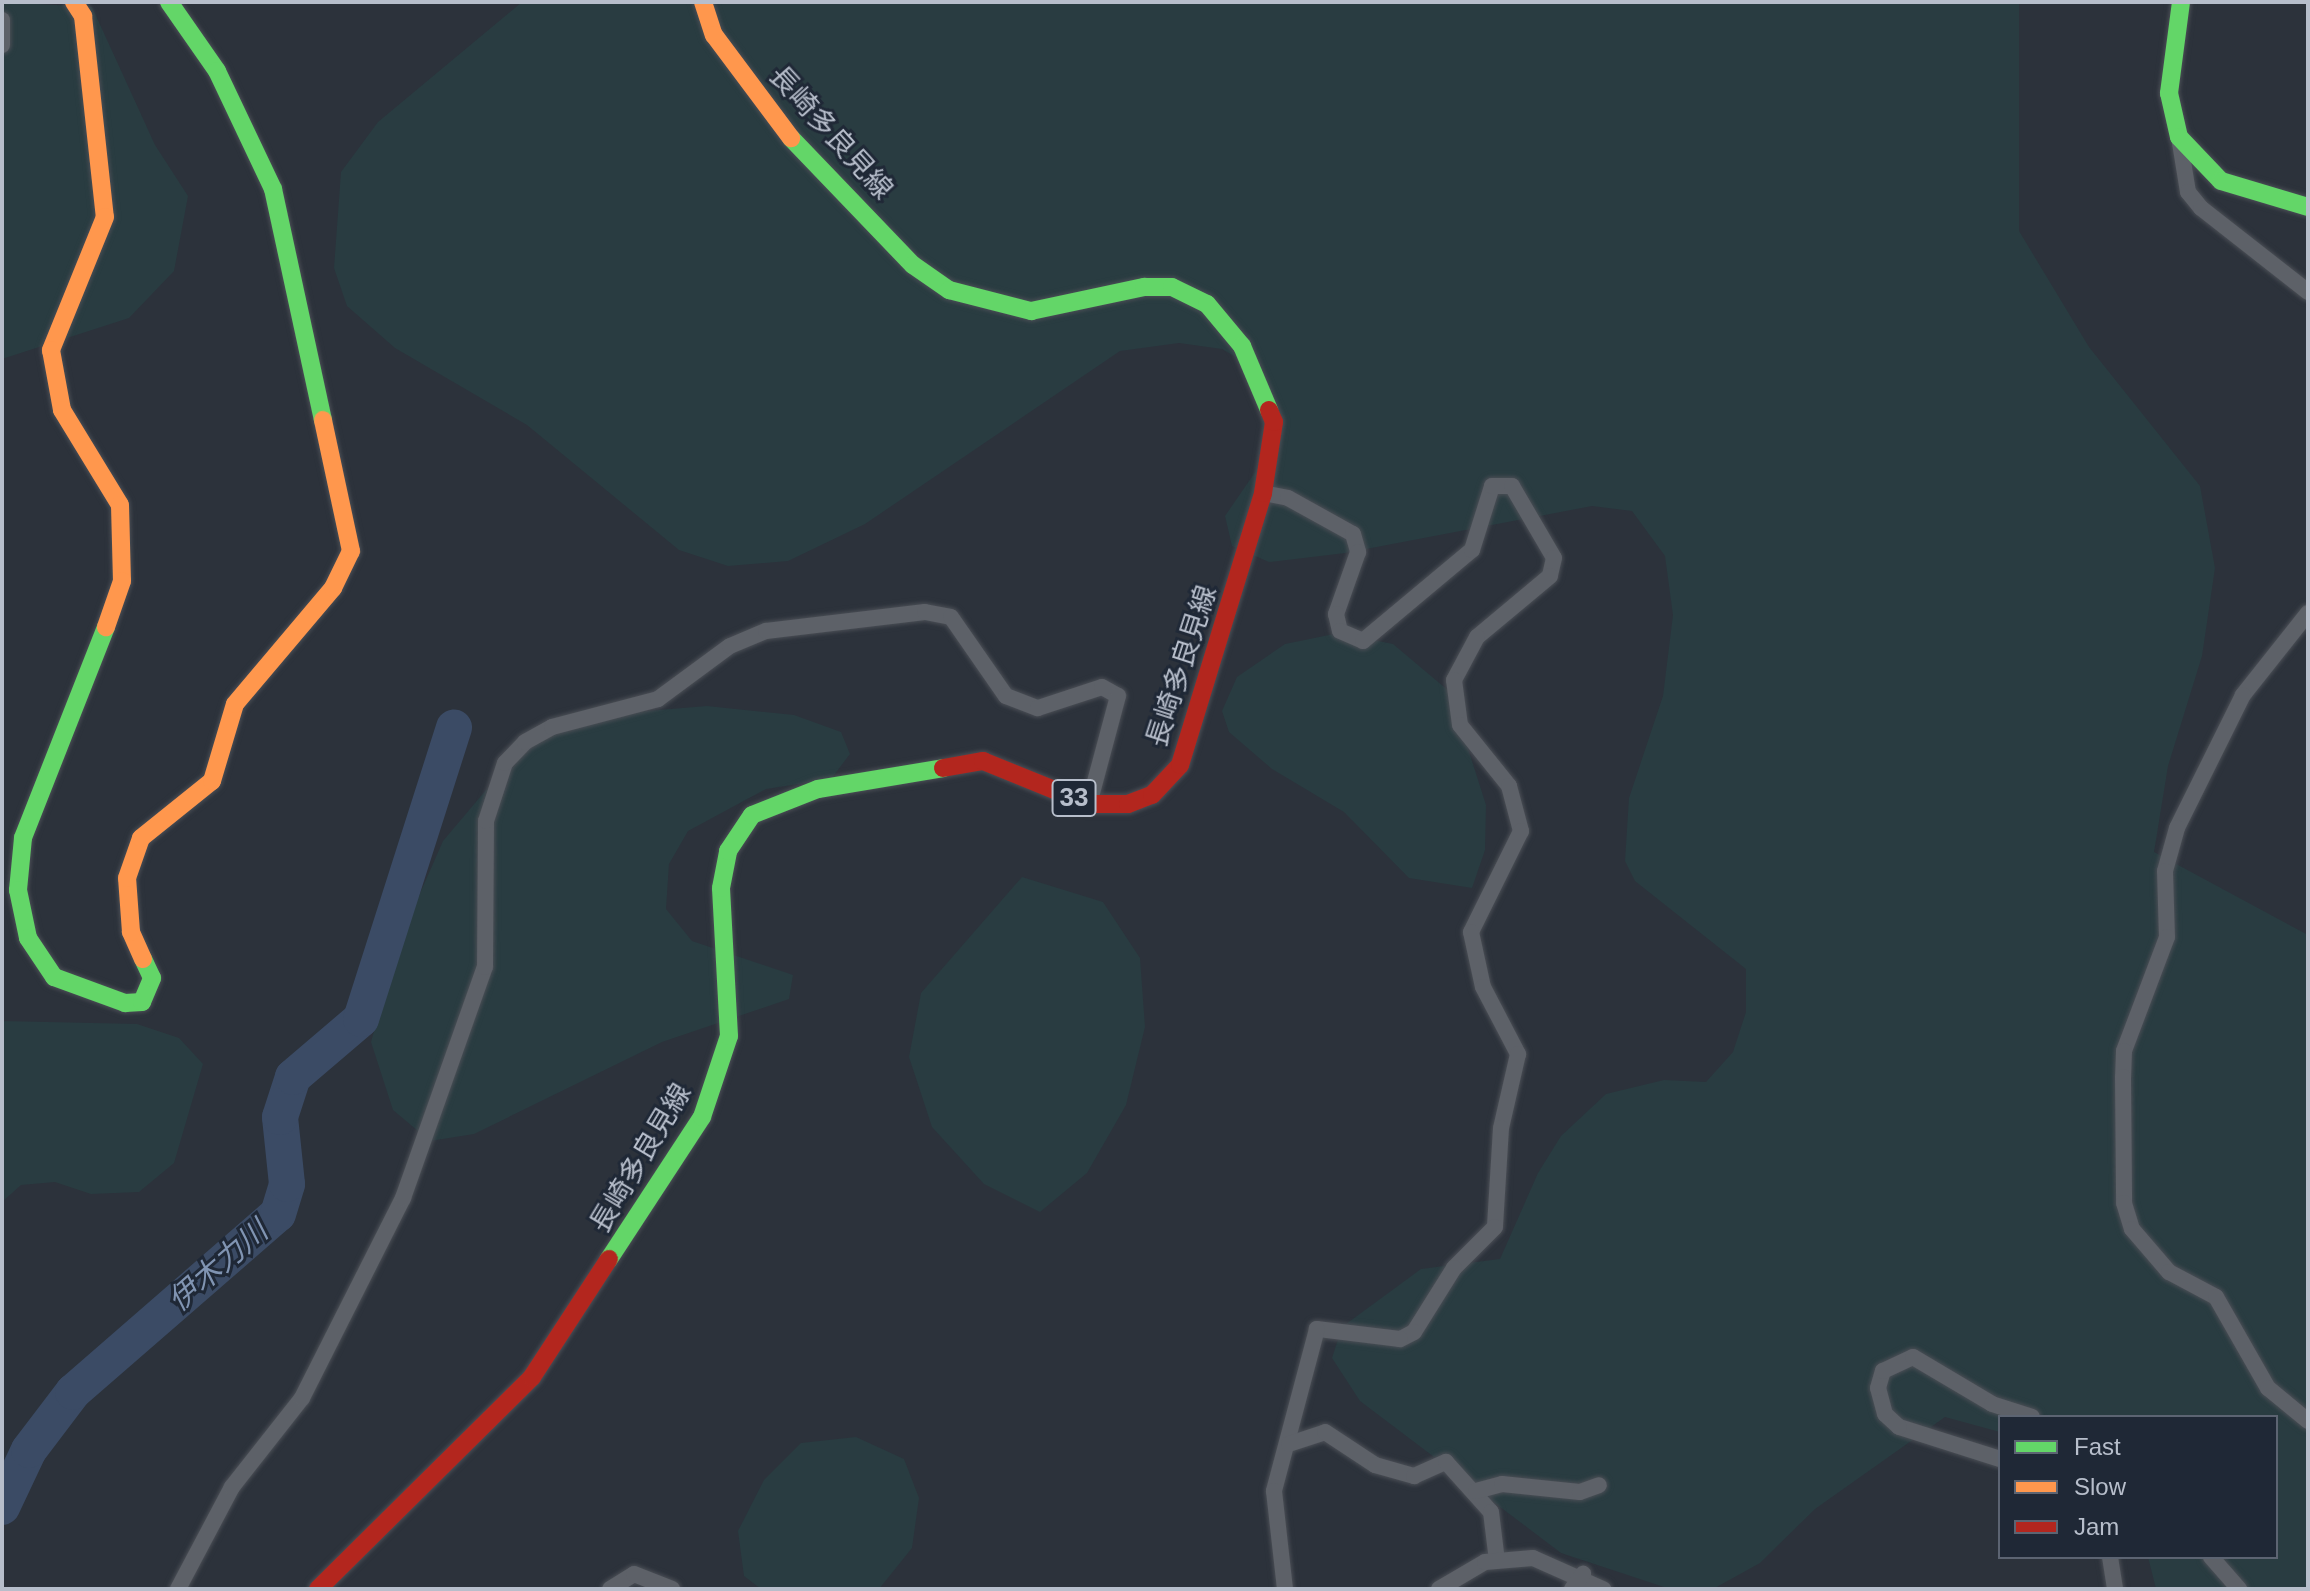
<!DOCTYPE html>
<meta charset="utf-8">
<style>
body{margin:0}
#map{position:relative;width:2310px;height:1591px;overflow:hidden;background:#2c323b;font-family:Arial,"Noto Sans JP",sans-serif}
div>[style]{position:absolute}
.green>*{inset:0;background:#293c41}
.river>*{height:36px;margin:-18px;padding:0 18px;transform-origin:18px;border-radius:18px;background:#3b4b65}
.roads{filter:drop-shadow(0 0 2px #4a4e55) drop-shadow(0 0 2px #4a4e55)}
.street>*{height:16px;margin:-8px;padding:0 8px;transform-origin:8px;border-radius:8px;background:#5d6168}
.fast>*{height:18px;margin:-9px;padding:0 9px;transform-origin:9px;border-radius:9px;background:#63d668}
.slow>*{height:18px;margin:-9px;padding:0 9px;transform-origin:9px;border-radius:9px;background:#ff974d}
.jam>*{height:18px;margin:-9px;padding:0 9px;transform-origin:9px;border-radius:9px;background:#b3261e}
span{translate:-50% -50%;white-space:nowrap;text-align:center;line-height:1.15;-webkit-text-stroke:6px #1f2836;paint-order:stroke}
.shield-label span{padding:2px 6px;background:#1f2836;border:2px solid;border-radius:6px;-webkit-text-stroke-width:0}
.shield-label{font-size:26px;color:#b7becb;font-weight:700}
.street-label{font-size:28px;color:#b7becb}
.water-label{font-size:30px;color:#8094b2;font-style:italic}
.frame{position:absolute;inset:0;border:4px solid #b7becb;pointer-events:none}
.legend{position:absolute;left:1998px;top:1415px;width:280px;height:144px;box-sizing:border-box;background:#1f2836;border:2px solid #5c6472;margin:0;padding:10px 14px;list-style:none;font-size:24px;color:#b7becb}
.legend li{display:flex;align-items:center;gap:16px;height:40px}
.legend b{width:40px;border:2px solid #5c6472}
</style>
<div id="map">
<div class="green">
<div style="clip-path:polygon(2px 2px,92px 7px,155px 145px,188px 196px,174px 271px,129px 318px,2px 359px)"></div>
<div style="clip-path:polygon(522px 2px,2019px 2px,2019px 231px,2089px 347px,2200px 486px,2215px 568px,2202px 656px,2168px 766px,2154px 852px,2308px 935px,2308px 1589px,2156px 1589px,2148px 1557px,2276px 1557px,2276px 1417px,2000px 1417px,2000px 1432px,1945px 1417px,1815px 1509px,1760px 1563px,1713px 1589px,1670px 1589px,1561px 1553px,1360px 1401px,1332px 1358px,1342px 1327px,1421px 1269px,1500px 1259px,1538px 1173px,1561px 1136px,1606px 1094px,1664px 1080px,1706px 1082px,1733px 1052px,1746px 1012px,1746px 969px,1635px 881px,1625px 861px,1629px 798px,1663px 696px,1673px 615px,1665px 556px,1632px 511px,1592px 506px,1345px 553px,1269px 562px,1232px 546px,1225px 516px,1258px 468px,1278px 407px,1255px 368px,1222px 349px,1179px 343px,1120px 351px,865px 524px,788px 561px,728px 566px,679px 550px,527px 425px,395px 348px,347px 306px,334px 268px,341px 172px,378px 122px)"></div>
<div style="clip-path:polygon(1339px 633px,1393px 644px,1450px 692px,1486px 805px,1485px 850px,1472px 888px,1409px 878px,1344px 812px,1272px 769px,1229px 732px,1222px 711px,1237px 677px,1285px 644px)"></div>
<div style="clip-path:polygon(707px 706px,794px 715px,841px 732px,850px 754px,831px 779px,766px 789px,688px 831px,669px 864px,666px 909px,692px 941px,793px 975px,789px 999px,662px 1042px,474px 1134px,430px 1141px,393px 1110px,371px 1042px,400px 939px,443px 841px,524px 745px,586px 716px)"></div>
<div style="clip-path:polygon(1022px 877px,1103px 902px,1140px 958px,1145px 1027px,1126px 1105px,1087px 1173px,1040px 1212px,984px 1184px,932px 1127px,909px 1057px,921px 993px)"></div>
<div style="clip-path:polygon(2px 1021px,137px 1024px,179px 1038px,203px 1064px,174px 1163px,139px 1192px,91px 1194px,55px 1182px,21px 1185px,2px 1202px)"></div>
<div style="clip-path:polygon(856px 1437px,904px 1459px,919px 1498px,912px 1548px,879px 1589px,761px 1589px,744px 1576px,738px 1531px,764px 1480px,801px 1443px)"></div>
</div>
<div class="river">
<div style="left:2px;top:1507px;width:63px;rotate:-64.7deg"></div>
<div style="left:29px;top:1450px;width:73px;rotate:-52.8deg"></div>
<div style="left:73px;top:1392px;width:271px;rotate:-41deg"></div>
<div style="left:278px;top:1214px;width:31px;rotate:-73deg"></div>
<div style="left:287px;top:1184px;width:67px;rotate:-96deg"></div>
<div style="left:280px;top:1117px;width:42px;rotate:-72deg"></div>
<div style="left:293px;top:1077px;width:89px;rotate:-40.5deg"></div>
<div style="left:361px;top:1019px;width:306px;rotate:-72.3deg"></div>
</div>
<div class="roads">
<div class="street">
<div style="left:2px;top:20px;width:25px;rotate:90deg"></div>
<div style="left:2179px;top:137px;width:56px;rotate:80.7deg"></div>
<div style="left:2188px;top:192px;width:21px;rotate:51deg"></div>
<div style="left:2201px;top:208px;width:136px;rotate:38.1deg"></div>
<div style="left:1263px;top:493px;width:25px;rotate:11deg"></div>
<div style="left:1288px;top:498px;width:74px;rotate:29deg"></div>
<div style="left:1353px;top:534px;width:19px;rotate:74deg"></div>
<div style="left:1358px;top:552px;width:66px;rotate:109.5deg"></div>
<div style="left:1336px;top:614px;width:17px;rotate:77deg"></div>
<div style="left:1340px;top:631px;width:25px;rotate:23deg"></div>
<div style="left:1363px;top:641px;width:142px;rotate:-39.9deg"></div>
<div style="left:1472px;top:550px;width:67px;rotate:-72.6deg"></div>
<div style="left:1492px;top:486px;width:20px"></div>
<div style="left:1512px;top:486px;width:83px;rotate:59.7deg"></div>
<div style="left:1554px;top:558px;width:18px;rotate:103deg"></div>
<div style="left:1550px;top:576px;width:95px;rotate:140.1deg"></div>
<div style="left:1477px;top:637px;width:49px;rotate:118.1deg"></div>
<div style="left:1454px;top:680px;width:45px;rotate:82.4deg"></div>
<div style="left:1460px;top:725px;width:78px;rotate:51.2deg"></div>
<div style="left:1509px;top:786px;width:47px;rotate:75.1deg"></div>
<div style="left:1521px;top:831px;width:113px;rotate:116.3deg"></div>
<div style="left:1471px;top:932px;width:56px;rotate:77.7deg"></div>
<div style="left:1483px;top:987px;width:76px;rotate:62.4deg"></div>
<div style="left:1518px;top:1054px;width:76px;rotate:102.9deg"></div>
<div style="left:1501px;top:1128px;width:99px;rotate:93.5deg"></div>
<div style="left:1495px;top:1227px;width:58px;rotate:135deg"></div>
<div style="left:1454px;top:1268px;width:75px;rotate:122deg"></div>
<div style="left:1414px;top:1332px;width:16px;rotate:153deg"></div>
<div style="left:1400px;top:1339px;width:84px;rotate:-173.1deg"></div>
<div style="left:1317px;top:1329px;width:168px;rotate:104.9deg"></div>
<div style="left:1274px;top:1491px;width:99px;rotate:83.6deg"></div>
<div style="left:2308px;top:613px;width:105px;rotate:128.4deg"></div>
<div style="left:2243px;top:695px;width:148px;rotate:116.4deg"></div>
<div style="left:2177px;top:828px;width:45px;rotate:105.6deg"></div>
<div style="left:2165px;top:871px;width:66px;rotate:88.3deg"></div>
<div style="left:2167px;top:937px;width:122px;rotate:110.7deg"></div>
<div style="left:2124px;top:1051px;width:26px;rotate:92deg"></div>
<div style="left:2123px;top:1077px;width:126px;rotate:89.5deg"></div>
<div style="left:2124px;top:1203px;width:27px;rotate:73deg"></div>
<div style="left:2132px;top:1229px;width:57px;rotate:49.3deg"></div>
<div style="left:2169px;top:1272px;width:53px;rotate:28deg"></div>
<div style="left:2216px;top:1297px;width:105px;rotate:60.3deg"></div>
<div style="left:2268px;top:1388px;width:52px;rotate:39.5deg"></div>
<div style="left:1289px;top:1444px;width:38px;rotate:-18deg"></div>
<div style="left:1325px;top:1432px;width:60px;rotate:33.4deg"></div>
<div style="left:1375px;top:1465px;width:41px;rotate:15.8deg"></div>
<div style="left:1414px;top:1476px;width:35px;rotate:-24deg"></div>
<div style="left:1446px;top:1462px;width:67px;rotate:48deg"></div>
<div style="left:1491px;top:1512px;width:49px;rotate:83deg"></div>
<div style="left:2000px;top:1459px;width:106px;rotate:-162.4deg"></div>
<div style="left:1899px;top:1427px;width:19px;rotate:-137deg"></div>
<div style="left:1885px;top:1414px;width:27px;rotate:-105deg"></div>
<div style="left:1878px;top:1388px;width:18px;rotate:-74deg"></div>
<div style="left:1883px;top:1371px;width:33px;rotate:-25deg"></div>
<div style="left:1913px;top:1357px;width:92px;rotate:30.7deg"></div>
<div style="left:1992px;top:1404px;width:42px;rotate:18deg"></div>
<div style="left:1476px;top:1491px;width:27px;rotate:-15deg"></div>
<div style="left:1502px;top:1484px;width:78px;rotate:5.9deg"></div>
<div style="left:1580px;top:1492px;width:20px;rotate:-20deg"></div>
<div style="left:2110px;top:1557px;width:32px;rotate:81deg"></div>
<div style="left:2211px;top:1557px;width:43px;rotate:48.8deg"></div>
<div style="left:178px;top:1589px;width:115px;rotate:-62.1deg"></div>
<div style="left:232px;top:1487px;width:113px;rotate:-51.8deg"></div>
<div style="left:302px;top:1398px;width:224px;rotate:-63.2deg"></div>
<div style="left:403px;top:1198px;width:245px;rotate:-70.5deg"></div>
<div style="left:485px;top:967px;width:146px;rotate:-89.6deg"></div>
<div style="left:486px;top:821px;width:61px;rotate:-71.9deg"></div>
<div style="left:505px;top:763px;width:29px;rotate:-46deg"></div>
<div style="left:525px;top:742px;width:31px;rotate:-29deg"></div>
<div style="left:552px;top:727px;width:110px;rotate:-14.8deg"></div>
<div style="left:658px;top:699px;width:89px;rotate:-36.4deg"></div>
<div style="left:730px;top:646px;width:39px;rotate:-23deg"></div>
<div style="left:766px;top:631px;width:160px;rotate:-6.8deg"></div>
<div style="left:925px;top:612px;width:26px;rotate:11deg"></div>
<div style="left:951px;top:617px;width:96px;rotate:55.2deg"></div>
<div style="left:1006px;top:696px;width:34px;rotate:21deg"></div>
<div style="left:1038px;top:708px;width:67px;rotate:-18.2deg"></div>
<div style="left:1102px;top:687px;width:18px;rotate:29deg"></div>
<div style="left:1118px;top:696px;width:112px;rotate:105deg"></div>
<div style="left:610px;top:1589px;width:28px;rotate:-32deg"></div>
<div style="left:634px;top:1574px;width:41px;rotate:21.5deg"></div>
<div style="left:1439px;top:1589px;width:53px;rotate:-30.4deg"></div>
<div style="left:1485px;top:1562px;width:48px;rotate:-4.8deg"></div>
<div style="left:1533px;top:1558px;width:77px;rotate:23.9deg"></div>
<div style="left:1572px;top:1589px;width:19px;rotate:-54deg"></div>
</div>
<div class="fast">
<div style="left:169px;top:2px;width:84px;rotate:55.2deg"></div>
<div style="left:217px;top:71px;width:131px;rotate:64.6deg"></div>
<div style="left:273px;top:189px;width:236px;rotate:77.8deg"></div>
<div style="left:2181px;top:2px;width:92px;rotate:97.5deg"></div>
<div style="left:2169px;top:93px;width:45px;rotate:77.2deg"></div>
<div style="left:2179px;top:137px;width:61px;rotate:46.3deg"></div>
<div style="left:2221px;top:181px;width:91px;rotate:16.6deg"></div>
<div style="left:791px;top:138px;width:176px;rotate:46.2deg"></div>
<div style="left:913px;top:265px;width:44px;rotate:34.8deg"></div>
<div style="left:949px;top:290px;width:85px;rotate:14.4deg"></div>
<div style="left:1031px;top:311px;width:116px;rotate:-12deg"></div>
<div style="left:1144px;top:287px;width:28px"></div>
<div style="left:1172px;top:287px;width:39px;rotate:26deg"></div>
<div style="left:1207px;top:304px;width:55px;rotate:50.2deg"></div>
<div style="left:1242px;top:346px;width:69px;rotate:67.1deg"></div>
<div style="left:106px;top:627px;width:227px;rotate:111.5deg"></div>
<div style="left:23px;top:838px;width:52px;rotate:95.5deg"></div>
<div style="left:18px;top:890px;width:49px;rotate:78.2deg"></div>
<div style="left:28px;top:938px;width:47px;rotate:56.3deg"></div>
<div style="left:54px;top:977px;width:76px;rotate:20.1deg"></div>
<div style="left:125px;top:1003px;width:17px;rotate:-3deg"></div>
<div style="left:142px;top:1002px;width:26px;rotate:-67deg"></div>
<div style="left:152px;top:978px;width:21px;rotate:-115deg"></div>
<div style="left:609px;top:1259px;width:170px;rotate:-56.8deg"></div>
<div style="left:702px;top:1117px;width:85px;rotate:-71.6deg"></div>
<div style="left:729px;top:1036px;width:148px;rotate:-93.1deg"></div>
<div style="left:721px;top:888px;width:38px;rotate:-79deg"></div>
<div style="left:728px;top:851px;width:43px;rotate:-56.3deg"></div>
<div style="left:752px;top:815px;width:71px;rotate:-21.5deg"></div>
<div style="left:818px;top:789px;width:127px;rotate:-9.5deg"></div>
</div>
<div class="slow">
<div style="left:74px;top:2px;width:17px;rotate:57deg"></div>
<div style="left:83px;top:16px;width:202px;rotate:83.8deg"></div>
<div style="left:105px;top:217px;width:144px;rotate:112.1deg"></div>
<div style="left:51px;top:350px;width:61px;rotate:79.6deg"></div>
<div style="left:62px;top:410px;width:111px;rotate:58.6deg"></div>
<div style="left:120px;top:505px;width:76px;rotate:88.5deg"></div>
<div style="left:122px;top:581px;width:49px;rotate:109.2deg"></div>
<div style="left:703px;top:2px;width:35px;rotate:72deg"></div>
<div style="left:714px;top:35px;width:129px;rotate:53.2deg"></div>
<div style="left:143px;top:959px;width:30px;rotate:-114deg"></div>
<div style="left:131px;top:932px;width:54px;rotate:-94.2deg"></div>
<div style="left:127px;top:878px;width:42px;rotate:-70.7deg"></div>
<div style="left:141px;top:838px;width:91px;rotate:-38.8deg"></div>
<div style="left:212px;top:781px;width:80px;rotate:-73.4deg"></div>
<div style="left:235px;top:704px;width:152px;rotate:-49.8deg"></div>
<div style="left:333px;top:588px;width:41px;rotate:-64.1deg"></div>
<div style="left:351px;top:551px;width:134px;rotate:-102.1deg"></div>
</div>
<div class="jam">
<div style="left:943px;top:768px;width:41px;rotate:-9.9deg"></div>
<div style="left:983px;top:761px;width:114px;rotate:22.1deg"></div>
<div style="left:1089px;top:804px;width:39px"></div>
<div style="left:1128px;top:804px;width:26px;rotate:-21deg"></div>
<div style="left:1152px;top:795px;width:41px;rotate:-47deg"></div>
<div style="left:1180px;top:765px;width:284px;rotate:-73deg"></div>
<div style="left:1263px;top:493px;width:72px;rotate:-81.2deg"></div>
<div style="left:1274px;top:422px;width:13px;rotate:-113deg"></div>
<div style="left:318px;top:1589px;width:301px;rotate:-44.7deg"></div>
<div style="left:532px;top:1377px;width:141px;rotate:-56.9deg"></div>
</div>
</div>
<div class="shield-label">
<span style="left:1074px;top:798px">33</span>
</div>
<div class="street-label">
<span style="left:831px;top:133px;rotate:48deg">長崎多良見線</span>
<span style="left:1182px;top:666px;rotate:-72deg">長崎多良見線</span>
<span style="left:641px;top:1158px;rotate:-59deg">長崎多良見線</span>
</div>
<div class="water-label">
<span style="left:218px;top:1266px;rotate:-41deg">伊木力川</span>
</div>
<div class="frame"></div>
<ul class="legend">
<li><b style="height:10px;background:#63d668"></b>Fast</li>
<li><b style="height:10px;background:#ff974d"></b>Slow</li>
<li><b style="height:10px;background:#b3261e"></b>Jam</li>
</ul>
</div>
